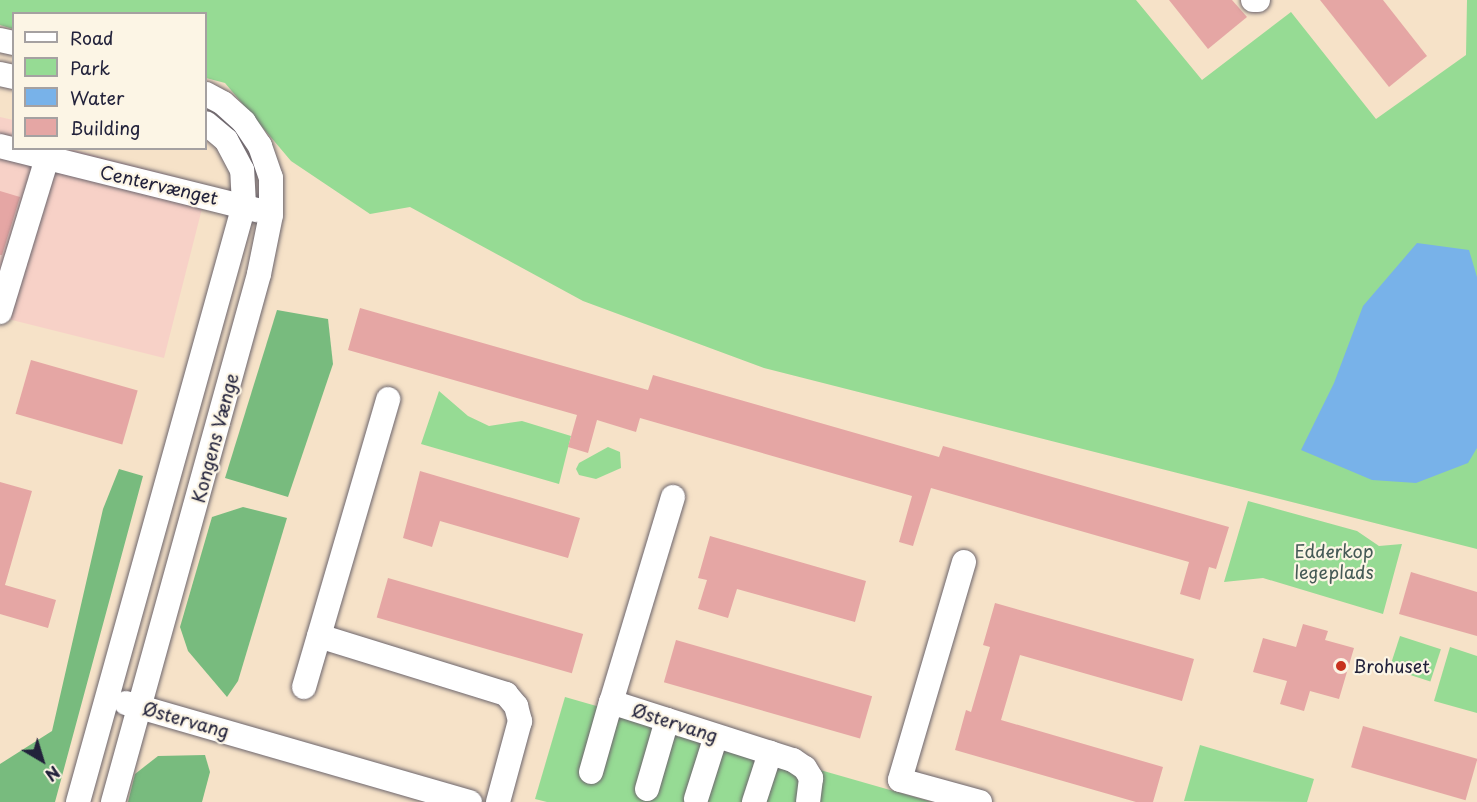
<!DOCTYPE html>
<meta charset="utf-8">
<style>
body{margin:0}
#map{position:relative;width:1477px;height:802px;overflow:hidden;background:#f6e2c8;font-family:"Playpen Sans",sans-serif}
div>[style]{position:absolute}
.built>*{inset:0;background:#f7d1c7}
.green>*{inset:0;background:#96db94;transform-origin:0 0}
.forest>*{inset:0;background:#78bb7e}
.water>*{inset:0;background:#78b2e9}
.building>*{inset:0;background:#e5a6a4;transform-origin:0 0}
.roads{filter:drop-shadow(0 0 2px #6c656c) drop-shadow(0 0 2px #6c656c)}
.minor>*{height:24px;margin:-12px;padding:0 12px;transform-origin:12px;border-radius:12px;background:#fff}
.dots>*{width:16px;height:16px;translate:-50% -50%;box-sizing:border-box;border:3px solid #fcf5e5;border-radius:50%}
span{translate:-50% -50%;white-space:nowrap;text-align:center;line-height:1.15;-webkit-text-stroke:4.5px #fcf5e5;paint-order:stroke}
.street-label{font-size:18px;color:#22223b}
.park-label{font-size:18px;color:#455a56}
.poi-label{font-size:18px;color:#22223b}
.left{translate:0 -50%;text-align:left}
.legend{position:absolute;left:12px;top:12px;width:195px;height:138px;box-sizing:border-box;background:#fcf5e5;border:2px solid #a5a1a1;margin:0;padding:8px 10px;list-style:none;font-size:18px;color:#22223b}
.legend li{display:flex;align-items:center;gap:12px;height:30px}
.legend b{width:30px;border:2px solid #a5a1a1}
.north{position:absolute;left:12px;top:730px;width:60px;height:60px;-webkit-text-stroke:4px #fcf5e5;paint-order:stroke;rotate:142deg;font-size:16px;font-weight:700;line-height:24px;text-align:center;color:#22223b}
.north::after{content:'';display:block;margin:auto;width:21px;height:27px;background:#22223b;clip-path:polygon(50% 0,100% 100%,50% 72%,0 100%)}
</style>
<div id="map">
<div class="built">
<div style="clip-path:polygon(0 117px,13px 120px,14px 148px,70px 149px,208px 185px,164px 358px,0 317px)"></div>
</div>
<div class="green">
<div style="clip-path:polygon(0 0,1136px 0,1202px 80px,1291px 12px,1376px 119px,1466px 55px,1467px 0,1477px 0,1477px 549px,764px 368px,583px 301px,410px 207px,370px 214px,291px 161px,225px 83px,206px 78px,206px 14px,14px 14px,13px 29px,0 25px)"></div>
<div style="clip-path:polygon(439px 391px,468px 416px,489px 426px,522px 421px,571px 436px,559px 484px,421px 444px)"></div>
<div style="clip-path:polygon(608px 447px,620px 452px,621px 468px,596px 479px,579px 475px,576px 469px,579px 463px)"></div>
<div style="clip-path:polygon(1248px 501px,1357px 531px,1379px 546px,1402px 544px,1383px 614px,1263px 578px,1224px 582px)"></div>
<div style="left:1400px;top:636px;width:43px;height:34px;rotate:18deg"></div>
<div style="clip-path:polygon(1450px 647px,1477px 656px,1477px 713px,1434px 701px)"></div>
<div style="clip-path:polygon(565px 697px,932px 802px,547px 802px,535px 799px)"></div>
<div style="clip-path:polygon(1200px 745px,1314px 779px,1307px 802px,1184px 801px)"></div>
</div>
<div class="forest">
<div style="clip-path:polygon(277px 310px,328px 319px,333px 364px,288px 497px,225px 478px)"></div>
<div style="clip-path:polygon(119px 469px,143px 476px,55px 802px,0 802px,0 764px,52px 731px,103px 509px)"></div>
<div style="clip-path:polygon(243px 507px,287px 518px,238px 681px,227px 697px,188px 651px,180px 627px,212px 517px)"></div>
<div style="clip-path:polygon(205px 755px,210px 772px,202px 802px,128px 802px,135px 774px,158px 756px)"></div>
</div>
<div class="water">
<div style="clip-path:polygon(1417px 243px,1469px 250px,1477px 277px,1477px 448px,1468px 463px,1416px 483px,1372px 480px,1301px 450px,1334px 383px,1363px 306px)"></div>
</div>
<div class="building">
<div style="clip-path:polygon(1169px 0,1232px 0,1247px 17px,1208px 49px)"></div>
<div style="clip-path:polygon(1320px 0,1383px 0,1427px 56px,1389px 87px)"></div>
<div style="clip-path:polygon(0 191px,20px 197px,2px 255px,0 255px)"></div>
<div style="clip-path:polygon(360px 308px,648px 390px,653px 375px,939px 457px,943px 446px,1229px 527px,1216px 569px,1209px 567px,1200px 600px,1180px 594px,1189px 562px,931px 488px,913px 546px,899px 542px,912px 496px,640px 418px,636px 432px,597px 420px,588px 453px,568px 447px,577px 415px,348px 350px)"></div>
<div style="left:31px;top:360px;width:111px;height:56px;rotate:16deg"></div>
<div style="clip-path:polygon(420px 471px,580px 518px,568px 558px,440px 521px,432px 547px,403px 538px)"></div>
<div style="clip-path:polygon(0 482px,32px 491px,5px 585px,56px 600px,48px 628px,0 614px)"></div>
<div style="clip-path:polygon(710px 536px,866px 581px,855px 622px,737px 589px,728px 618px,698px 609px,707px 580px,698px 578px)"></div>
<div style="clip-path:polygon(1411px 572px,1477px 592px,1477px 636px,1399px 614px)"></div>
<div style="left:388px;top:578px;width:203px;height:41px;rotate:16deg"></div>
<div style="clip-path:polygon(995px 603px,1194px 659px,1182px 701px,1020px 655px,1001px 720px,1163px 767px,1153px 802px,1136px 802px,955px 750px,966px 710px,971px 712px,990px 647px,983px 645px)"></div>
<div style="clip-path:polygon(1303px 624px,1328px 631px,1325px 640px,1354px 648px,1339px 699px,1310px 691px,1304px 711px,1280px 704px,1287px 681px,1253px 672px,1263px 638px,1296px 647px)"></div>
<div style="left:676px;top:640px;width:204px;height:44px;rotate:16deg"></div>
<div style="left:1363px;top:726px;width:119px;height:43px;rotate:16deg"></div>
</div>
<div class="roads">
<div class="minor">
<div style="left:1253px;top:0;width:5px"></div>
<div style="left:0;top:40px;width:14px;rotate:12deg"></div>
<div style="left:0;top:74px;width:14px;rotate:12deg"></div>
<div style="left:0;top:146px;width:265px;rotate:14deg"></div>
<div style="left:0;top:312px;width:161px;rotate:-73deg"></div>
<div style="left:673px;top:497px;width:214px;rotate:106.8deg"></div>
<div style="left:611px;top:702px;width:191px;rotate:17.7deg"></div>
<div style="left:793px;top:760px;width:14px;rotate:34deg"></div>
<div style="left:805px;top:768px;width:12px;rotate:59deg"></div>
<div style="left:811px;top:778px;width:24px;rotate:97deg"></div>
<div style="left:964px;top:562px;width:227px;rotate:106.4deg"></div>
<div style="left:900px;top:780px;width:83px;rotate:15.4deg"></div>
<div style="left:319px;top:636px;width:196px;rotate:17.2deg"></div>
<div style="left:506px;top:694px;width:16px;rotate:50deg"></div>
<div style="left:516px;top:706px;width:16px;rotate:75deg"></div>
<div style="left:520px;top:721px;width:84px;rotate:105.2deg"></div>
<div style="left:304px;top:687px;width:300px;rotate:-73.7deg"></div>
<div style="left:126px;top:703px;width:358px;rotate:16.1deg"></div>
<div style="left:591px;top:772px;width:73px;rotate:-74.1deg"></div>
<div style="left:647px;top:789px;width:72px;rotate:-73.8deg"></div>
<div style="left:696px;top:799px;width:66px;rotate:-72.4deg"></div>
<div style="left:78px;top:802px;width:620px;rotate:-74.46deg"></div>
<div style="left:244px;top:205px;width:35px;rotate:-93deg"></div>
<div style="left:242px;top:170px;width:34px;rotate:-118deg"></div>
<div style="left:226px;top:140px;width:26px;rotate:-140deg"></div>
<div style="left:113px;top:802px;width:548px;rotate:-74.54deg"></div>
<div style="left:259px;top:274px;width:60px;rotate:-78.5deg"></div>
<div style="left:271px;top:215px;width:37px;rotate:-90deg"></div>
<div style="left:271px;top:178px;width:34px;rotate:-109deg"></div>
<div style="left:260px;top:146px;width:29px;rotate:-124deg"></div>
<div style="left:244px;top:122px;width:28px;rotate:-138deg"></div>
<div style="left:223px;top:103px;width:19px;rotate:-152deg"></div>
<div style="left:754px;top:802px;width:52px;rotate:-71.9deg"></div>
</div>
</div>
<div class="dots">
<div style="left:1341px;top:666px;background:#c8321e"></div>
</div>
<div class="street-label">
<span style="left:159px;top:185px;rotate:13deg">Centervænget</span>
<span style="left:215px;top:438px;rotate:-75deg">Kongens Vænge</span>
<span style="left:186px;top:720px;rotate:16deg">Østervang</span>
<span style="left:675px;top:723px;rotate:18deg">Østervang</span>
</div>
<div class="park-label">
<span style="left:1334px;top:562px">Edderkop<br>legeplads</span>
</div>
<div class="poi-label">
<span class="left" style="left:1353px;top:666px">Brohuset</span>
</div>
<ul class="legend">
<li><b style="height:8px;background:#fff"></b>Road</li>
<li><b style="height:16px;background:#96db94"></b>Park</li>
<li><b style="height:16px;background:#78b2e9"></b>Water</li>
<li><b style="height:16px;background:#e5a6a4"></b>Building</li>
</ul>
<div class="north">N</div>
</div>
